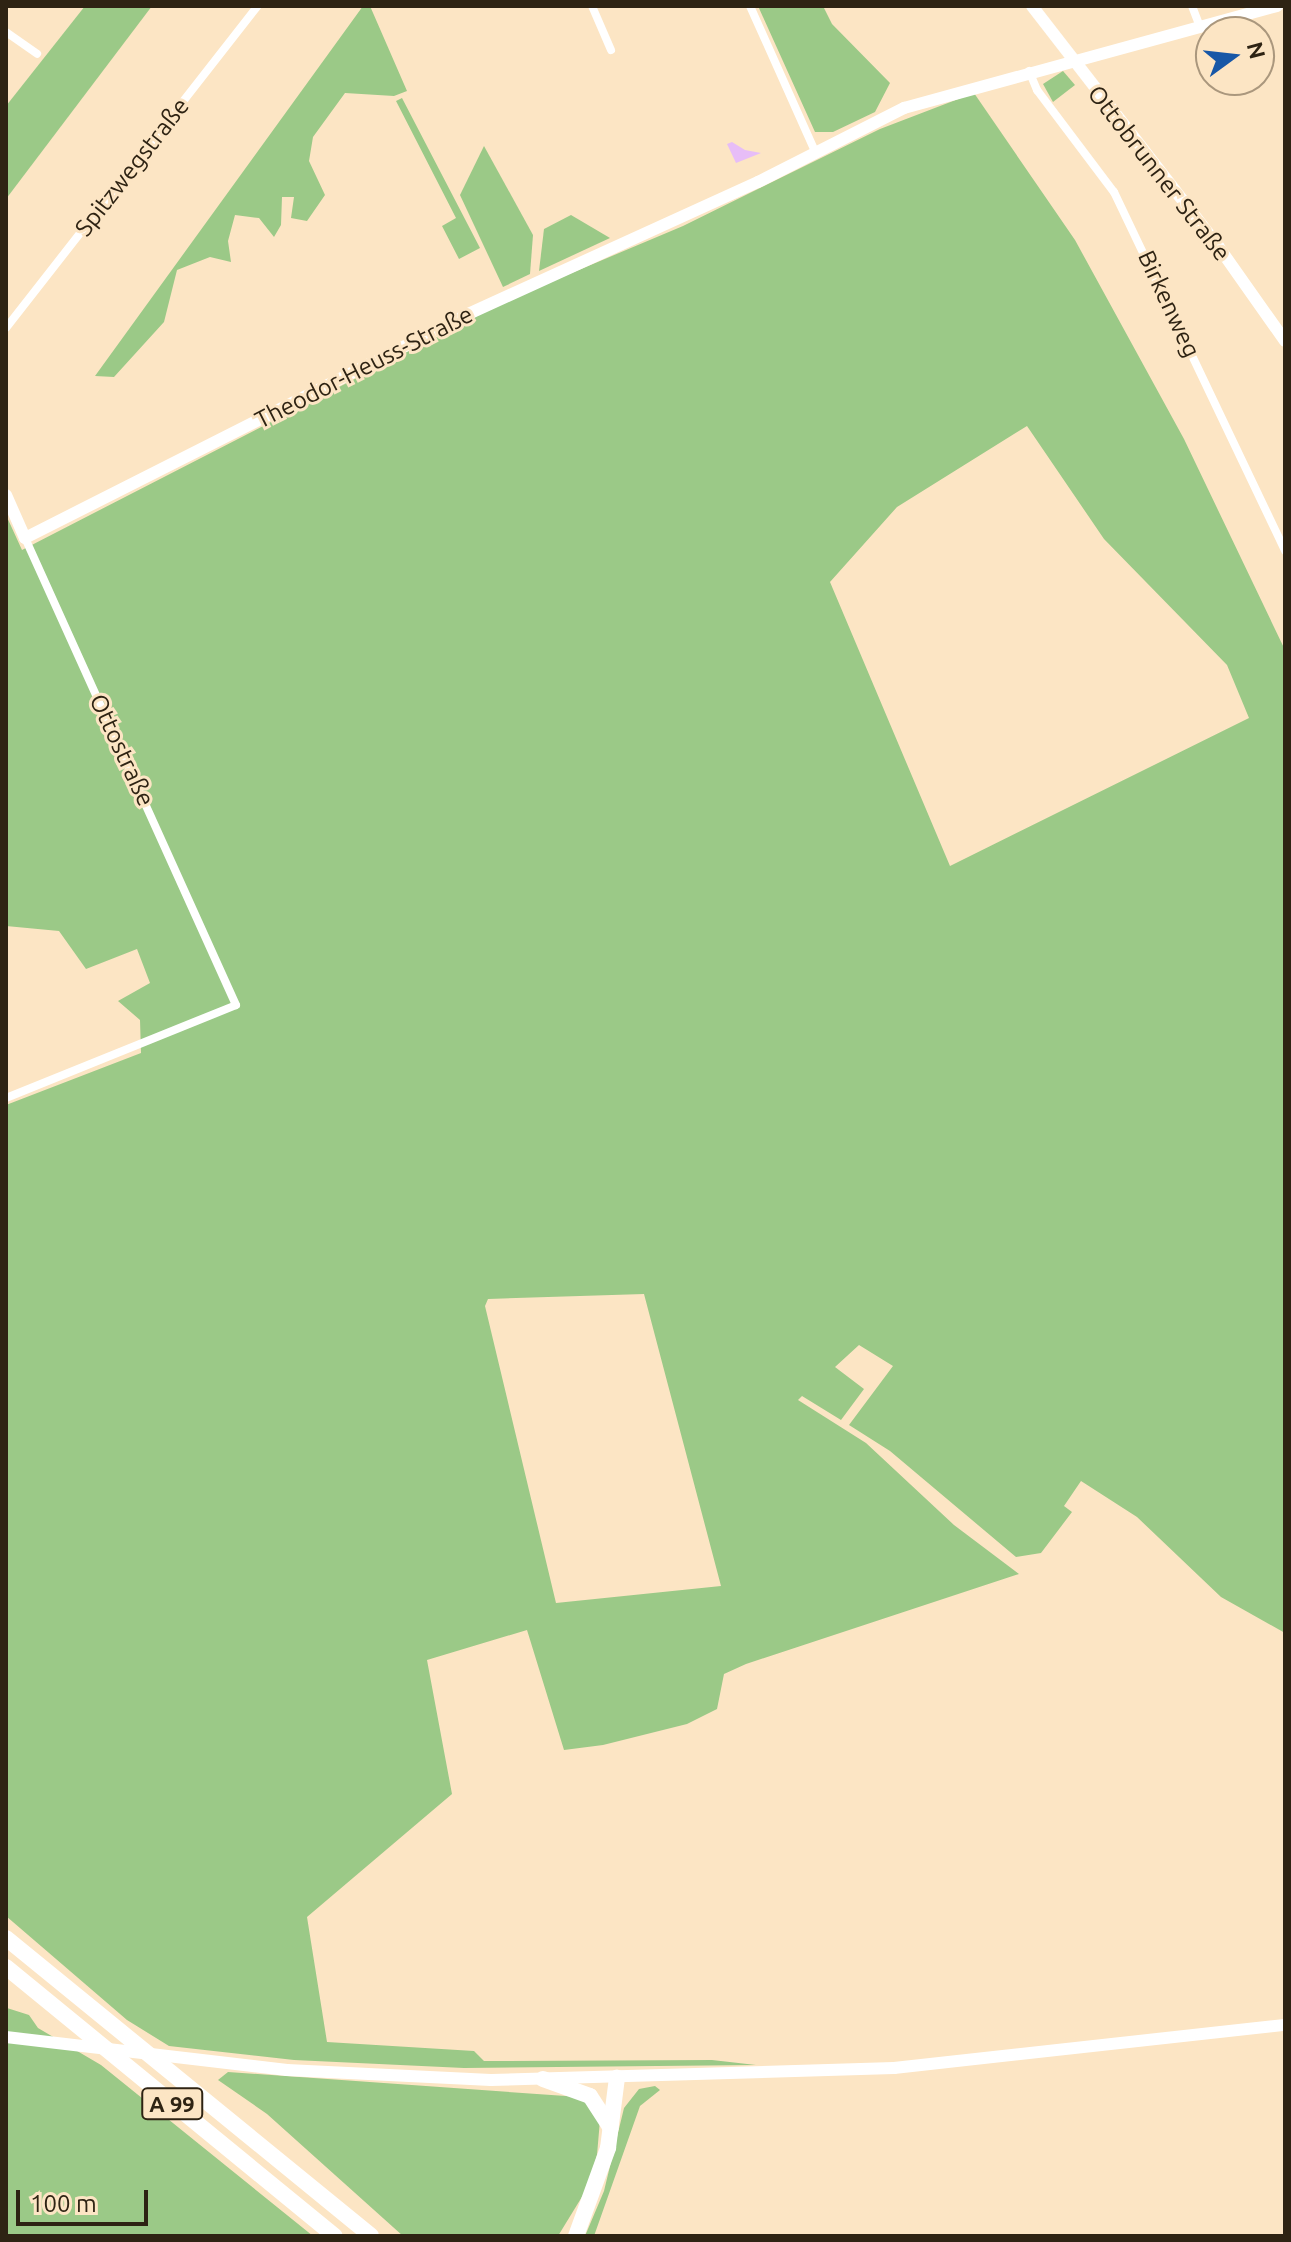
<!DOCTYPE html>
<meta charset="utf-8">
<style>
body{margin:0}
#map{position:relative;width:1291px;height:2242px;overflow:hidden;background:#fce5c4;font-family:Ubuntu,sans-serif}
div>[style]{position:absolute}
.green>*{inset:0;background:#9bc987}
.water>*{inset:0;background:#e7bdf7}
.street>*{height:8px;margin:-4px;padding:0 4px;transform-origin:4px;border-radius:4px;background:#fff}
.secondary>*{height:12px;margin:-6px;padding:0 6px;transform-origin:6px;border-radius:6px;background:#fff}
.highway>*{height:16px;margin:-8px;padding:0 8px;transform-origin:8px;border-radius:8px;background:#fff}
span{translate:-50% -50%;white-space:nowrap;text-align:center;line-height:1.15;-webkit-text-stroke:6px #fce5c4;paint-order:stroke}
.shield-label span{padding:2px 6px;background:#fce5c4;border:2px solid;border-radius:6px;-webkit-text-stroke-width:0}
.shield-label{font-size:22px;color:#2e2313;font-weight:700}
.street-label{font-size:24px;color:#2e2313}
.frame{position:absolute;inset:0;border:8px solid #2e2313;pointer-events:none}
.north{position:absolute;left:1195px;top:16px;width:80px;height:80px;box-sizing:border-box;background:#fce5c4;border:2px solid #aa977d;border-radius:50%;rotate:75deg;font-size:22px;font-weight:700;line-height:32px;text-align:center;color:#2e2313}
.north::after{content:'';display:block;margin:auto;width:28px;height:36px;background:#1757a7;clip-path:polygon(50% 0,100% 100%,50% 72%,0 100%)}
.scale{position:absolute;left:16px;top:2190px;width:132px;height:36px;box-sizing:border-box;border:4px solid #2e2313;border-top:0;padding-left:10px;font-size:24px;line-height:28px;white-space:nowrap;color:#2e2313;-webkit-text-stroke:6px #fce5c4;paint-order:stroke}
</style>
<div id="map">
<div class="green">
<div style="clip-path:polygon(85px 6px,152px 6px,6px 199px,6px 106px)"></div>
<div style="clip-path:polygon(363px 6px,370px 6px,407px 91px,394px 96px,345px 93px,313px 137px,309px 161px,325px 195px,307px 221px,291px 218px,294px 197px,282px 197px,281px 225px,274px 237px,259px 218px,235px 215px,228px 241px,231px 262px,210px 257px,177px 270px,164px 322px,114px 377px,95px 376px)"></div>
<div style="clip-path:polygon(758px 6px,823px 6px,832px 24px,890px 83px,875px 112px,833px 132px,815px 132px)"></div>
<div style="clip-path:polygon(1063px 71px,1075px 85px,1053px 102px,1043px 84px)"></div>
<div style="clip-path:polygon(evenodd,974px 93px,1075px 240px,1184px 439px,1285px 650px,1285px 1633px,1221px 1597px,1137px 1517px,1081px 1481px,1064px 1506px,1072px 1512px,1041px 1553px,1016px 1557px,890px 1451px,849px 1425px,893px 1366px,859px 1345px,835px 1367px,864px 1389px,841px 1420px,802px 1396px,798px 1400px,866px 1443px,954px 1525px,1019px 1574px,746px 1664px,724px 1674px,717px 1709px,687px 1724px,603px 1745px,564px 1750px,527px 1630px,427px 1660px,452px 1794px,307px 1917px,327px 2042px,474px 2051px,484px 2061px,712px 2060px,756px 2065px,464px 2068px,294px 2060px,169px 2046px,127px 2020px,6px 1916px,6px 1105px,141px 1053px,140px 1020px,118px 1001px,150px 983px,137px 949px,86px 969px,59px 931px,6px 926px,6px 515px,22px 550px,510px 299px,683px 226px,880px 129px,974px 93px,1027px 426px,1104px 539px,1227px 665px,1249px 718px,950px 866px,830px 582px,897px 507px,1027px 426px,974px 93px,644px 1294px,721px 1586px,556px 1603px,485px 1306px,488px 1299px,644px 1294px)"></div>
<div style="clip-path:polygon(402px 98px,480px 248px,459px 259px,442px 226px,456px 218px,396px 101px)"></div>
<div style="clip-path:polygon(484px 146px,533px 235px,530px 274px,503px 287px,460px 195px)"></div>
<div style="clip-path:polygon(571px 215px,610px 238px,539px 271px,544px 229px)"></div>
<div style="clip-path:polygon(6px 1992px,7px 2008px,29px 2015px,38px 2028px,101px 2065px,313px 2236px,6px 2236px)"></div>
<div style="clip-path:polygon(228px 2072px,580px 2097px,593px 2106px,600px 2120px,597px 2155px,588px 2187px,558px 2236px,403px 2236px,267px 2114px,218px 2080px)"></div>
<div style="clip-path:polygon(655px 2086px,660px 2090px,640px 2106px,594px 2236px,585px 2236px,604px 2191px,624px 2108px,639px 2089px)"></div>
</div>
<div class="water">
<div style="clip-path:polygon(732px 142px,745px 150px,761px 153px,736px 163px,727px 144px)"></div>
</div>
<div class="street">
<div style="left:592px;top:6px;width:48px;rotate:66.6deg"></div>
<div style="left:750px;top:6px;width:159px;rotate:65.9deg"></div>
<div style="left:1192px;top:6px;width:22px;rotate:69deg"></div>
<div style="left:6px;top:32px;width:38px;rotate:35deg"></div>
<div style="left:1029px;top:71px;width:21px;rotate:67deg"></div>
<div style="left:1037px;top:90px;width:128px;rotate:53deg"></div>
<div style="left:1114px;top:192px;width:398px;rotate:64.5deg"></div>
<div style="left:6px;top:328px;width:409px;rotate:-52deg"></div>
<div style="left:6px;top:1098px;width:248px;rotate:-22deg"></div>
<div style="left:236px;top:1005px;width:512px;rotate:-114.31deg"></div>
</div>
<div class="secondary">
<div style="left:1032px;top:6px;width:304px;rotate:52.2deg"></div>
<div style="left:1218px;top:246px;width:116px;rotate:54.8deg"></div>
<div style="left:6px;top:495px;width:47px;rotate:66.2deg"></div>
<div style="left:25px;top:538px;width:494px;rotate:-26.8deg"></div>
<div style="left:466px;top:315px;width:321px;rotate:-24.5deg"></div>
<div style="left:758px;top:182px;width:164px;rotate:-26.9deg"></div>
<div style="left:904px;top:108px;width:387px;rotate:-15.3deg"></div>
<div style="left:6px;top:2037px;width:283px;rotate:6.7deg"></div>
<div style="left:287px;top:2070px;width:204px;rotate:2.8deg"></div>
<div style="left:491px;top:2080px;width:403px;rotate:-1.7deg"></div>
<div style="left:894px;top:2068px;width:393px;rotate:-6.3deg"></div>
</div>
<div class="highway">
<div style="left:6px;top:1938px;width:471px;rotate:39.2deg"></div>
<div style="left:6px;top:1967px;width:425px;rotate:39.3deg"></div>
<div style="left:543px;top:2079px;width:50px;rotate:19.9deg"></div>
<div style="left:590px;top:2096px;width:38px;rotate:57deg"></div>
<div style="left:576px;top:2236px;width:94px;rotate:-70deg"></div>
<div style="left:608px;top:2148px;width:71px;rotate:-82.7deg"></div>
</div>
<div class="shield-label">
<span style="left:172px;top:2104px">A 99</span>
</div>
<div class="street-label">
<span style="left:132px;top:167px;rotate:-52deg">Spitzwegstraße</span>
<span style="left:1159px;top:173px;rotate:52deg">Ottobrunner Straße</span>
<span style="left:1169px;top:304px;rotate:65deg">Birkenweg</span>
<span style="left:364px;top:367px;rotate:-27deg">Theodor-Heuss-Straße</span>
<span style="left:122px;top:750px;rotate:65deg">Ottostraße</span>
</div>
<div class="frame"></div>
<div class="north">N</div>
<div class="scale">100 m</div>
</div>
